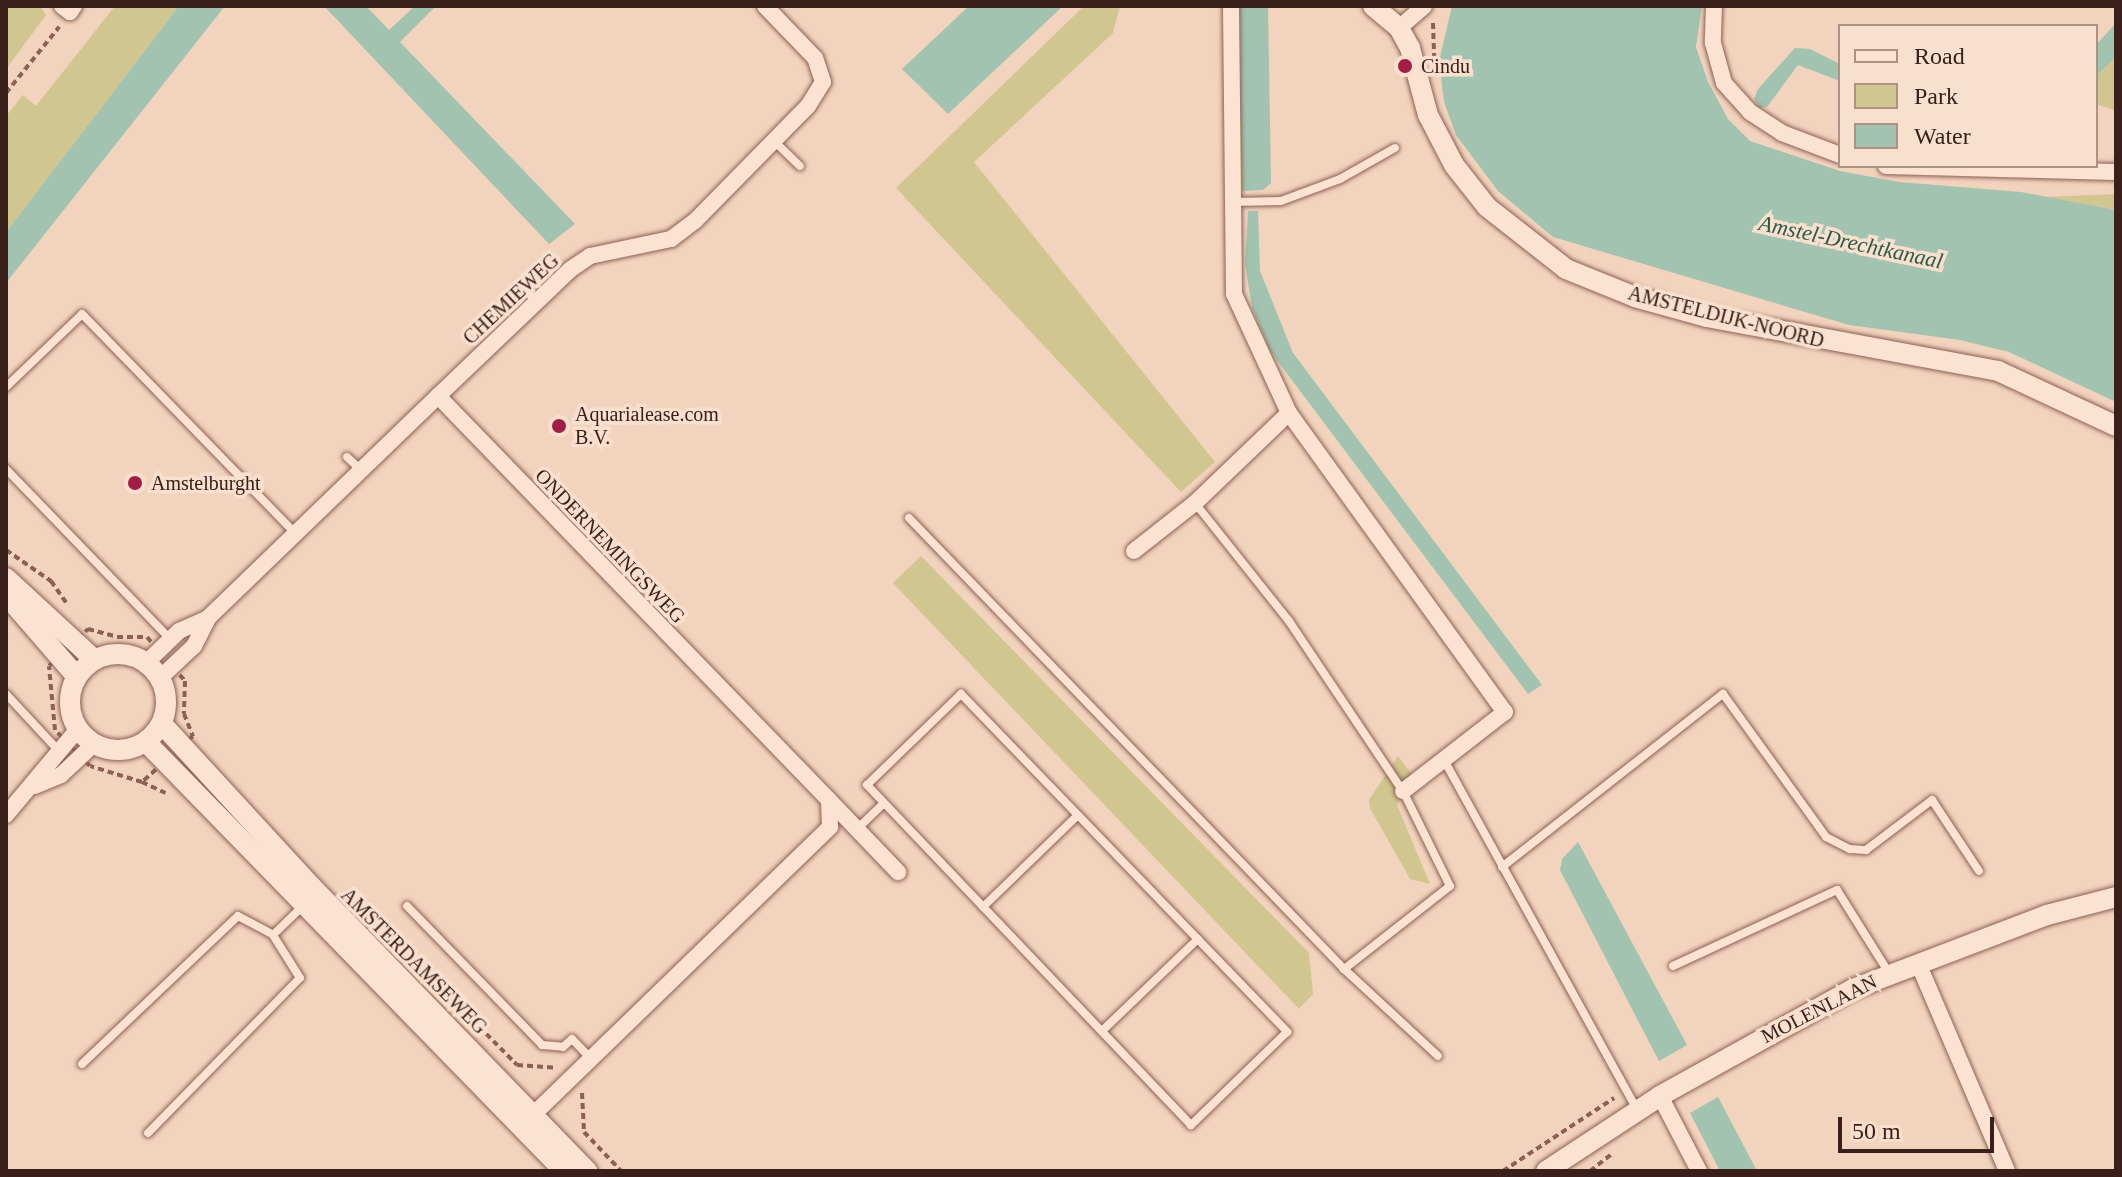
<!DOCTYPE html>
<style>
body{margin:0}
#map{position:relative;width:2122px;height:1177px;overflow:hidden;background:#f2d3bd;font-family:"Times New Roman",serif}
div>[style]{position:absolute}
.green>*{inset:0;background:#d1c690}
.water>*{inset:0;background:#a1c3af}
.path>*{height:4px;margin-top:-2px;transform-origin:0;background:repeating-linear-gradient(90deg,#8c6154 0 6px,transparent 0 10px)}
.roads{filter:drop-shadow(0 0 2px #8c6154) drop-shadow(0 0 2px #8c6154)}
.service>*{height:8px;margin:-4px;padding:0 4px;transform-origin:4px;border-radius:4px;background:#fce3d1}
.minor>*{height:16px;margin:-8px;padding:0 8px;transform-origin:8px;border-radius:8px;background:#fce3d1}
.tertiary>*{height:20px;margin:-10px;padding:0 10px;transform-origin:10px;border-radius:10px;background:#fce3d1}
.tertiary>.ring{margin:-10px;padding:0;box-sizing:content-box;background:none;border:20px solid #fce3d1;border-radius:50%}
.dots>*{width:22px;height:22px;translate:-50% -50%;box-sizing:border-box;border:4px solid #f9dfcd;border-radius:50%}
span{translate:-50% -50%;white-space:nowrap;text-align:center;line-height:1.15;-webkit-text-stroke:7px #f9dfcd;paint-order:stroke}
.poi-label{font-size:20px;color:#3a201b}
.left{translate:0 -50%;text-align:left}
.street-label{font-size:20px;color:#3a201b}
.water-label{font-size:22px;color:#285b49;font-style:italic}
.frame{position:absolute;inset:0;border:8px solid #3a201b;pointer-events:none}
.legend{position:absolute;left:1838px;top:24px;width:260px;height:144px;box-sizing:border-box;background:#f9dfcd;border:2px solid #ad9386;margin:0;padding:10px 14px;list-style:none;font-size:24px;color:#3a201b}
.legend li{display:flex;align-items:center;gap:16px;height:40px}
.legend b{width:40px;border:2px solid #ad9386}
.scale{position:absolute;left:1838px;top:1117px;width:156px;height:36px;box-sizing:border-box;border:4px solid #3a201b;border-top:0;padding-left:10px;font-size:24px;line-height:28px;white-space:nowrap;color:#3a201b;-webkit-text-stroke:6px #f9dfcd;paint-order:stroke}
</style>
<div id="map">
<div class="green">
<div style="clip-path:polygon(6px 6px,40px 6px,46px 15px,6px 69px)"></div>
<div style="clip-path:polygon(115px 6px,179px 6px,6px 232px,6px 116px,23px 95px,36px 106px)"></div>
<div style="clip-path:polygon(1084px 6px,1120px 6px,1113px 33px,974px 162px,1215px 462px,1181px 492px,896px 188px)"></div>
<div style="clip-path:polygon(2116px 57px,2116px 111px,2096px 104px,2096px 76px)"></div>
<div style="clip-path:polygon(2116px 194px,2116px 210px,2046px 197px)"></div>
<div style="clip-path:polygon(921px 556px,1309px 953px,1313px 994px,1299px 1009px,893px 583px)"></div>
<div style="clip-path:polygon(1398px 756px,1414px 777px,1397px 805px,1430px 884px,1410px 879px,1370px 808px,1369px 800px)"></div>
</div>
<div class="water">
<div style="clip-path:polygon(179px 6px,225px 6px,6px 283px,6px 232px)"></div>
<div style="clip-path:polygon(324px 6px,366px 6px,389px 30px,415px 6px,436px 6px,400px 42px,575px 224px,549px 244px)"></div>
<div style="clip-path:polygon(969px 6px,1063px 6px,948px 114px,902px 69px)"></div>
<div style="clip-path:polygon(1238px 6px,1268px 6px,1271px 183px,1263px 190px,1242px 191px)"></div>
<div style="clip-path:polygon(1452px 6px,1702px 6px,1696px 47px,1708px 82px,1728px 119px,1750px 141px,1840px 171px,1899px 182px,2021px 192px,2116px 210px,2116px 402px,2009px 352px,1960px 340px,1849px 325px,1553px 237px,1498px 191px,1456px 135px,1444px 102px,1439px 61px)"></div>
<div style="clip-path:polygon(2116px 23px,2116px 57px,2096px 76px,2096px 45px)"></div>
<div style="clip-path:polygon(1795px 48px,1810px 49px,1840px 64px,1840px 81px,1798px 65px,1767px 107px,1759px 108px,1754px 99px,1758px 89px)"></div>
<div style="clip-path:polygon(1248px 211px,1258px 211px,1260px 271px,1293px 353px,1542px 685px,1528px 694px,1270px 351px,1252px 308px,1245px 263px)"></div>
<div style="clip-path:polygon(1578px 842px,1687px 1045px,1659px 1061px,1560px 870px,1562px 859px)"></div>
<div style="clip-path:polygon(1718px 1097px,1757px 1171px,1720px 1171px,1690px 1113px)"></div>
</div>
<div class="path">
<div style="left:1433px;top:23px;width:35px;rotate:88deg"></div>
<div style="left:6px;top:93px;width:85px;rotate:-51.2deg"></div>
<div style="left:6px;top:550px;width:55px;rotate:34.6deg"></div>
<div style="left:51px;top:581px;width:29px;rotate:55deg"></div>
<div style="left:88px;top:629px;width:30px;rotate:15deg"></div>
<div style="left:117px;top:637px;width:30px"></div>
<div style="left:147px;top:637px;width:58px;rotate:49.2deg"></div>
<div style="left:185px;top:681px;width:33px;rotate:92deg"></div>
<div style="left:184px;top:714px;width:24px;rotate:68deg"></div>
<div style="left:193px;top:736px;width:69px;rotate:138deg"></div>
<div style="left:142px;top:782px;width:54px;rotate:-162.9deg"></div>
<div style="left:90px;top:766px;width:50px;rotate:-134.2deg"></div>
<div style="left:55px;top:730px;width:64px;rotate:-95.4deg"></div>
<div style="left:49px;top:666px;width:54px;rotate:-43.5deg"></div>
<div style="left:142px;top:782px;width:26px;rotate:25deg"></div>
<div style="left:430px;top:977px;width:124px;rotate:45.3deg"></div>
<div style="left:517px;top:1065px;width:39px;rotate:4deg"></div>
<div style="left:582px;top:1093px;width:39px;rotate:87deg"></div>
<div style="left:584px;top:1132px;width:54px;rotate:46.5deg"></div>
<div style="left:1503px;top:1171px;width:133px;rotate:-33.3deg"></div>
<div style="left:1590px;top:1171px;width:29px;rotate:-38deg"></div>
</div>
<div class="roads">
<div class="service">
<div style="left:774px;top:141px;width:36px;rotate:44deg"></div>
<div style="left:1232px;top:202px;width:49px;rotate:-1.2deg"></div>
<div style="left:1281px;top:201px;width:63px;rotate:-20.4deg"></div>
<div style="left:1340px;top:179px;width:63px;rotate:-29.4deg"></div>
<div style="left:521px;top:286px;width:20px;rotate:45deg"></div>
<div style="left:6px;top:387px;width:105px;rotate:-43.8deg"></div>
<div style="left:82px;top:314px;width:305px;rotate:45.8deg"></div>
<div style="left:347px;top:457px;width:19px;rotate:43deg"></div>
<div style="left:6px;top:469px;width:236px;rotate:46deg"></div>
<div style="left:1195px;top:503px;width:151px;rotate:51.5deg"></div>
<div style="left:1289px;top:621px;width:205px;rotate:56.2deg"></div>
<div style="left:1403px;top:791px;width:106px;rotate:63.7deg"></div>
<div style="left:1450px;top:886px;width:135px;rotate:141.9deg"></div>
<div style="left:909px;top:518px;width:627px;rotate:46.03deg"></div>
<div style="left:1344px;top:969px;width:128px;rotate:42.8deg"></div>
<div style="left:6px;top:694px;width:76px;rotate:47.1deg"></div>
<div style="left:961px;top:694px;width:470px;rotate:46deg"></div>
<div style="left:1287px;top:1032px;width:134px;rotate:135.9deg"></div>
<div style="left:1191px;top:1125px;width:470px;rotate:-133.6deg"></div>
<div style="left:867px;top:785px;width:131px;rotate:-44.1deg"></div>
<div style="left:1444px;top:760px;width:400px;rotate:61.1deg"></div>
<div style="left:857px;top:829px;width:37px;rotate:-44deg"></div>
<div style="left:1502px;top:867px;width:281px;rotate:-38.1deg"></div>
<div style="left:1723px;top:694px;width:176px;rotate:54.2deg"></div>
<div style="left:1826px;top:837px;width:27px;rotate:27deg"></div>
<div style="left:1850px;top:849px;width:16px;rotate:4deg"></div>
<div style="left:1866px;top:850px;width:83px;rotate:-37.1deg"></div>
<div style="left:1932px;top:800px;width:85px;rotate:56.5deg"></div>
<div style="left:407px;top:906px;width:194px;rotate:45.8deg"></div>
<div style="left:542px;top:1045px;width:21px;rotate:5deg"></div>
<div style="left:563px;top:1047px;width:12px;rotate:-42deg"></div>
<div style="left:572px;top:1039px;width:28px;rotate:46deg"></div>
<div style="left:983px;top:907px;width:132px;rotate:-44.1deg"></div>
<div style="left:1673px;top:966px;width:181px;rotate:-24.9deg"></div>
<div style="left:1837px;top:890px;width:98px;rotate:57.9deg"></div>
<div style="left:1102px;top:1031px;width:133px;rotate:-43.8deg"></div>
<div style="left:82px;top:1064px;width:215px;rotate:-43.5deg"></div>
<div style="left:238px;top:916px;width:40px;rotate:28deg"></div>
<div style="left:273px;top:935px;width:45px;rotate:-44.1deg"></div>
<div style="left:148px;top:1133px;width:217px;rotate:-45.6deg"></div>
<div style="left:300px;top:978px;width:51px;rotate:-122.1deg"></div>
</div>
<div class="minor">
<div style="left:62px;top:6px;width:10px;rotate:37deg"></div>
<div style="left:70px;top:12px;width:7px;rotate:-56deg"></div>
<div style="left:1231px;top:6px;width:288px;rotate:89.4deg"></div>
<div style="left:1234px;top:294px;width:131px;rotate:65.2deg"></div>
<div style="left:1289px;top:413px;width:369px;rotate:54.2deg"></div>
<div style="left:1505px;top:712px;width:129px;rotate:142.2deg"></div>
<div style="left:1714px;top:6px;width:37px;rotate:92deg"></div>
<div style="left:1713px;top:43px;width:41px;rotate:74.6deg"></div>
<div style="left:1724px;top:83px;width:39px;rotate:48deg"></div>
<div style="left:1750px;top:112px;width:38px;rotate:33deg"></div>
<div style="left:1782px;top:133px;width:62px;rotate:20.8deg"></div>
<div style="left:1399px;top:28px;width:33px;rotate:-41deg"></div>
<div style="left:1886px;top:166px;width:230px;rotate:1.5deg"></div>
<div style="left:438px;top:396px;width:184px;rotate:-43.7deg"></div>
<div style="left:571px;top:269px;width:23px;rotate:-34deg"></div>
<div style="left:590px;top:256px;width:83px;rotate:-11.9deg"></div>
<div style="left:671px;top:239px;width:30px;rotate:-37deg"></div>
<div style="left:695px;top:221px;width:161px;rotate:-45.5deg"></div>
<div style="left:808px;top:106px;width:28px;rotate:-58deg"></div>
<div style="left:823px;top:82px;width:25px;rotate:-108deg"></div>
<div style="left:815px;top:58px;width:72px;rotate:-133.9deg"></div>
<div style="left:1134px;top:551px;width:78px;rotate:-38.2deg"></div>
<div style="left:1195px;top:503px;width:130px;rotate:-43.8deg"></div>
<div style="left:146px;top:663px;width:46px;rotate:-44.1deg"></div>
<div style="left:179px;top:631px;width:32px;rotate:-24deg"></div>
<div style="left:160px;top:678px;width:47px;rotate:-43.3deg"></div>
<div style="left:194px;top:646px;width:31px;rotate:-63deg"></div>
<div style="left:208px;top:618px;width:320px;rotate:-44deg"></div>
<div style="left:438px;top:396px;width:562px;rotate:45.94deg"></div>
<div style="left:829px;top:800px;width:27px;rotate:88deg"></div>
<div style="left:830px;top:827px;width:414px;rotate:135.9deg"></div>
<div style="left:35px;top:786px;width:28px;rotate:-23deg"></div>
<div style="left:61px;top:775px;width:45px;rotate:-43.2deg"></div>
<div style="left:829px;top:800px;width:100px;rotate:46.2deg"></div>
<div style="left:6px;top:815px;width:112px;rotate:-50.1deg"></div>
<div style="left:1918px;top:963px;width:226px;rotate:66.8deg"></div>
<div style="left:1660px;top:1096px;width:85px;rotate:62.5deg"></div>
</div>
<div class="tertiary">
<div style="left:1373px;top:6px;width:34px;rotate:40deg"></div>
<div style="left:1399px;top:28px;width:23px;rotate:61deg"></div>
<div style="left:1410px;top:48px;width:69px;rotate:75deg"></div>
<div style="left:1428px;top:115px;width:56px;rotate:62.5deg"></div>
<div style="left:1454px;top:165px;width:53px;rotate:51.8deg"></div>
<div style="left:1487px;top:207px;width:100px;rotate:38.1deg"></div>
<div style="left:1566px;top:269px;width:74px;rotate:22.1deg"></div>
<div style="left:1635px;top:297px;width:75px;rotate:15.5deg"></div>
<div style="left:1707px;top:317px;width:296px;rotate:10.5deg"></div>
<div style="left:1998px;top:371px;width:130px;rotate:25deg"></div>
<div style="left:6px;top:578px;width:121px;rotate:42.7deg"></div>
<div style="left:6px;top:595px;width:108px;rotate:49.1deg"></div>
<div class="ring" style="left:70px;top:654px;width:76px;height:76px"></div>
<div style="left:162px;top:724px;width:220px;rotate:47.4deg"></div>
<div style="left:311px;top:886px;width:397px;rotate:45.9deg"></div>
<div style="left:146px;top:742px;width:599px;rotate:45.74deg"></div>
<div style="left:1546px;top:1171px;width:136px;rotate:-33.3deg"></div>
<div style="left:1660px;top:1096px;width:221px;rotate:-29deg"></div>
<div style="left:1853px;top:989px;width:208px;rotate:-20.9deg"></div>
<div style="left:2047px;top:915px;width:71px;rotate:-14.6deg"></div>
</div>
</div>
<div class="dots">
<div style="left:1405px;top:66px;background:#a11e46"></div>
<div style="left:559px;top:426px;background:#a11e46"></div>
<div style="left:135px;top:483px;background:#a11e46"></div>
</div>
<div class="poi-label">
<span class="left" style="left:1421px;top:66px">Cindu</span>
<span class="left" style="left:575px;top:426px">Aquarialease.com<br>B.V.</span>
<span class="left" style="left:151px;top:483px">Amstelburght</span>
</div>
<div class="street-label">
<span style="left:511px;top:299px;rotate:-43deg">CHEMIEWEG</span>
<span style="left:1726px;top:317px;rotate:14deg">AMSTELDIJK-NOORD</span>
<span style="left:610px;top:546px;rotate:46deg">ONDERNEMINGSWEG</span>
<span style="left:414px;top:961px;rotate:45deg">AMSTERDAMSEWEG</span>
<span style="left:1819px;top:1009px;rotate:-27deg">MOLENLAAN</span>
</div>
<div class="water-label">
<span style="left:1851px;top:242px;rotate:12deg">Amstel-Drechtkanaal</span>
</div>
<div class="frame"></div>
<ul class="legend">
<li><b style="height:10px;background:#fce3d1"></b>Road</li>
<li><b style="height:22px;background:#d1c690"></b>Park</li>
<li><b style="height:22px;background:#a1c3af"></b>Water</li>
</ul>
<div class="scale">50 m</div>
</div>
